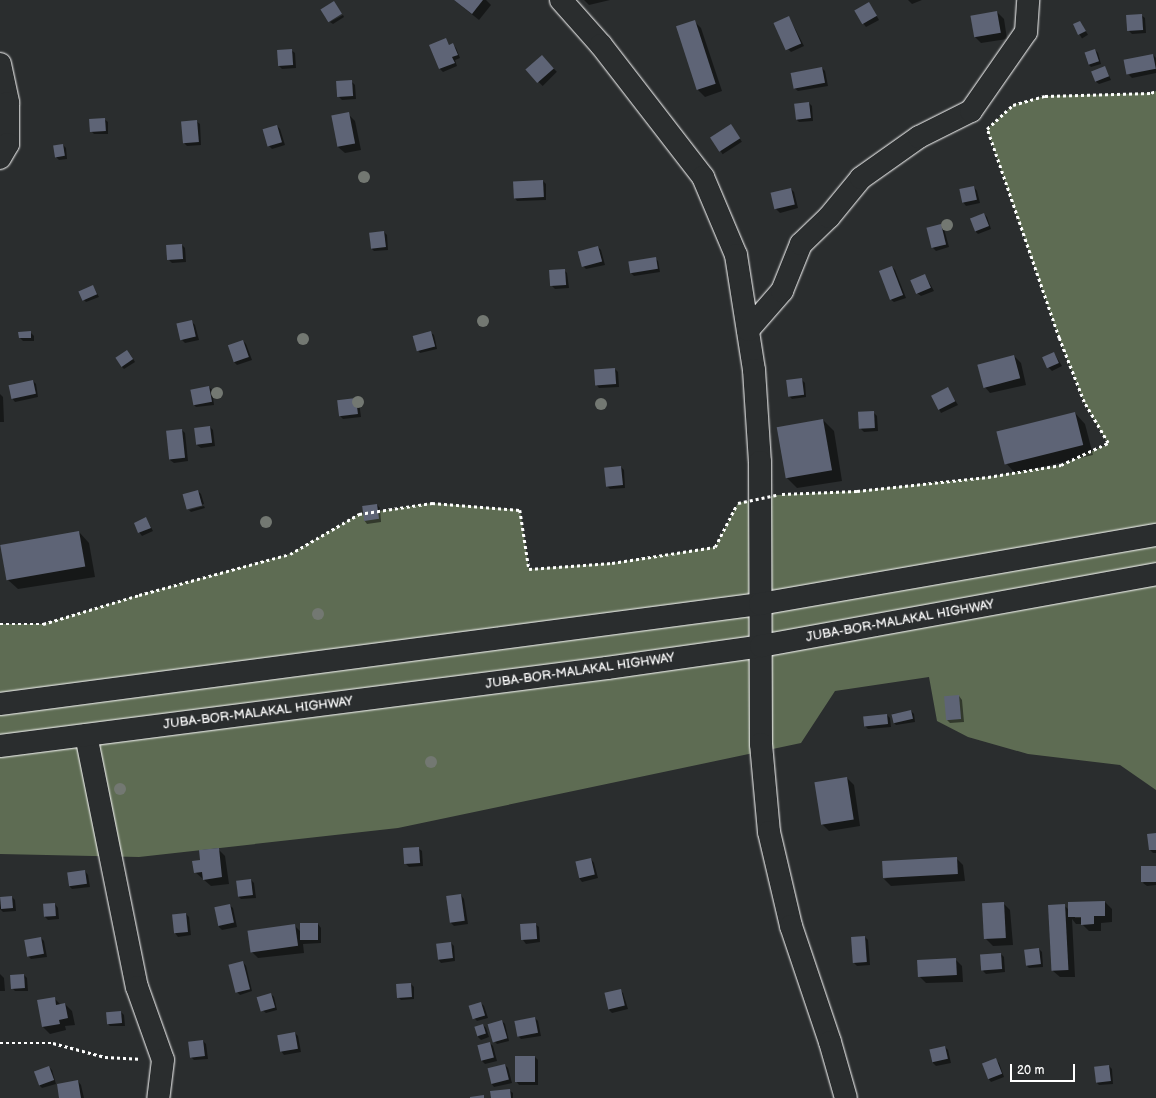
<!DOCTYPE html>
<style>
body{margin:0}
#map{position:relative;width:1156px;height:1098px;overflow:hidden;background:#2a2d2e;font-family:"Balsamiq Sans",sans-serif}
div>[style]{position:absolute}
.green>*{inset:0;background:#5e6c53}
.shadow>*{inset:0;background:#0007;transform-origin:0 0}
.building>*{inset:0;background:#5e6476;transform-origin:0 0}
.path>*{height:2.5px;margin-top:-1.25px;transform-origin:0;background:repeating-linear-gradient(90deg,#fff 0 3px,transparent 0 6px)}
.roads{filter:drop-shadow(0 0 1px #fff) drop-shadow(0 0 1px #fff)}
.minor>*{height:22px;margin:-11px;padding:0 11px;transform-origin:11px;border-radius:11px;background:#2a2d2e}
.highway>*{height:22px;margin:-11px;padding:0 11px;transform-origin:11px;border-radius:11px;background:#2a2d2e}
.path-bridge>*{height:2.5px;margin-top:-1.25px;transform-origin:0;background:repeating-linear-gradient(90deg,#fff 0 3px,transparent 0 6px)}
.trees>*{width:12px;height:12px;margin:-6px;border-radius:50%;background:#737872}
span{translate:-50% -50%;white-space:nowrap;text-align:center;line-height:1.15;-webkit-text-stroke:3px #2a2d2e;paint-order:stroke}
.street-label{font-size:13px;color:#fff}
.scale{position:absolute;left:1010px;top:1064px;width:65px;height:18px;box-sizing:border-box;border:2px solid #fff;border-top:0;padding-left:5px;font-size:12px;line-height:14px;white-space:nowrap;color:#fff;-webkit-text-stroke:3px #2a2d2e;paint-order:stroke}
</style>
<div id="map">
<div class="green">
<div style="clip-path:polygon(1156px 91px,1156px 790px,1120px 765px,1028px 754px,968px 737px,937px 721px,929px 677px,835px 691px,801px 743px,398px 828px,139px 857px,0 854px,0 624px,43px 624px,139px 595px,290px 554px,359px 514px,432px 503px,520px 510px,529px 569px,612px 563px,715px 547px,738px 503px,777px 495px,857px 491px,988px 477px,1061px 465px,1108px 444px,1084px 402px,1059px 338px,987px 129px,1013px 105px,1045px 96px,1151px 93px)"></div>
</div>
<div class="shadow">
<div style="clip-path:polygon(454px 0,486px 0,491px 5px,479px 20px)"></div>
<div style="clip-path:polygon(584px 0,610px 0,589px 5px)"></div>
<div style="clip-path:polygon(908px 0,922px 0,912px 4px)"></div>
<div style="clip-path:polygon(869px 3px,879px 20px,866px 27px,863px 23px)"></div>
<div style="clip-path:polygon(997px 12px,1004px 19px,1007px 39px,981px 43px,974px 36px)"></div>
<div style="clip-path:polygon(343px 15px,344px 17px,333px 24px,330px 22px)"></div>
<div style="clip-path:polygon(1141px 15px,1145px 18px,1146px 33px,1132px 34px,1129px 31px)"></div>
<div style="clip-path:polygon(789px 17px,804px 46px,791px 52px,788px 49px)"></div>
<div style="clip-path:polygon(694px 21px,701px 28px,722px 91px,705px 97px,698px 90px)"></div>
<div style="left:1080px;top:22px;width:15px;height:7px;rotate:58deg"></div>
<div style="clip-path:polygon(446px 40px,450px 46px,453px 45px,456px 48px,460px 58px,455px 60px,457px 66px,443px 72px,440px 69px,431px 45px)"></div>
<div style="clip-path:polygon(291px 50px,295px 53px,296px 68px,282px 69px,279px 66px,278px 51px)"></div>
<div style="clip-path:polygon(1095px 50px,1098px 53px,1101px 64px,1091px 67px,1088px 64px,1085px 53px)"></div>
<div style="clip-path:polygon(1153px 55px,1156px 58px,1156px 73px,1132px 78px,1129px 75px)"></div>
<div style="left:542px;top:57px;width:21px;height:20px;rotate:45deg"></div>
<div style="clip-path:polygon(1105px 67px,1111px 80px,1099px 84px,1095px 81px)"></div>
<div style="clip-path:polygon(822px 68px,825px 71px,828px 86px,798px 91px,794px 88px,792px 73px)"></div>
<div style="clip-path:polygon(351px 81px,355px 85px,356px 99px,342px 100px,339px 97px)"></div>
<div style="clip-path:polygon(809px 103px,812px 106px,813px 121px,799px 122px,796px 119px)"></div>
<div style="clip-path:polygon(348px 114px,355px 121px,361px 150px,345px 153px,338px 147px)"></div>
<div style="clip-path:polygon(104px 119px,108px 122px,108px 134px,94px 134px,91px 131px)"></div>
<div style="clip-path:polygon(196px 121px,200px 124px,201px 145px,187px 146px,184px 143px)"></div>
<div style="left:731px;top:125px;width:20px;height:23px;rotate:57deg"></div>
<div style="clip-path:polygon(277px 126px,280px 129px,285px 145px,272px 149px,269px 146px)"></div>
<div style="clip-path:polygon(63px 145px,66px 148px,67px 159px,59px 160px,56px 157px,54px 146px)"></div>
<div style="clip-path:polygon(543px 181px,546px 184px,546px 200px,517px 201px,514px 197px)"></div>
<div style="clip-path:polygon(974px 187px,977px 191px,980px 203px,966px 206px,963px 202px)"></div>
<div style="clip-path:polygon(791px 189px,794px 192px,798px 208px,780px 213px,776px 209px)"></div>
<div style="clip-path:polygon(984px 214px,987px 217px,991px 229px,978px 234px,975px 231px,971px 218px)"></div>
<div style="clip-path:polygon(941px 225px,944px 229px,949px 247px,936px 251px,933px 248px)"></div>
<div style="clip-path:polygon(384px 232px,387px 235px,388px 250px,374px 251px,371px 248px,370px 233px)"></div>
<div style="clip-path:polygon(182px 245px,185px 248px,186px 262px,172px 263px,169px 260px)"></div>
<div style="clip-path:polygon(598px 247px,601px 250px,605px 265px,586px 269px,583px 266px,580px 252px)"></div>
<div style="clip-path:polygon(655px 258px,658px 261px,660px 272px,634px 276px,631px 273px)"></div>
<div style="clip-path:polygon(892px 267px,895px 270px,906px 298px,894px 302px,890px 299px)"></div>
<div style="clip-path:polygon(564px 270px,567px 273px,569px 288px,555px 289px,552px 286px)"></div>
<div style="clip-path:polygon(925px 275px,934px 291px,921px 296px,917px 293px)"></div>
<div style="clip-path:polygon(93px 286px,99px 297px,86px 302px,83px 299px)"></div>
<div style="clip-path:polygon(192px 322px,195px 325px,199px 340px,185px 343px,182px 340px)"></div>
<div style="clip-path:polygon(30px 332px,34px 336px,34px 341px,23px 341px,20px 338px)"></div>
<div style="clip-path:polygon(430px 332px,434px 335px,437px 349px,420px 353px,417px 349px)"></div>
<div style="clip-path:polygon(243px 341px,246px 344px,252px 360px,237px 365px,234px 362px)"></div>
<div style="clip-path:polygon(1054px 353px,1062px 366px,1052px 371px,1049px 368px)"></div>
<div style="clip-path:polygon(130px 354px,135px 362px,124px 369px,121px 366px)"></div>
<div style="clip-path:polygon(1014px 356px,1021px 363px,1026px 385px,990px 393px,984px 386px)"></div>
<div style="clip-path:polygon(615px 369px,618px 372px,619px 387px,599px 388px,596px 384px)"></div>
<div style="clip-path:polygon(801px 379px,805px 383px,806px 397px,792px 399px,789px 396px)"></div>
<div style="clip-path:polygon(33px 381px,36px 384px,38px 397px,15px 402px,12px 398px)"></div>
<div style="clip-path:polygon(209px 387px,212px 390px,214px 405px,196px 407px,193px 404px)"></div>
<div style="clip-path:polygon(948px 389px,958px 405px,941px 413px,932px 396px)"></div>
<div style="clip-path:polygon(0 394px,3px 397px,4px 422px,0 422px)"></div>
<div style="clip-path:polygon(356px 399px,359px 402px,361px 417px,343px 419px,340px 416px)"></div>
<div style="clip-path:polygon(874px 413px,877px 416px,878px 431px,864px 432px,861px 429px)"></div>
<div style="clip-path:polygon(1075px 413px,1085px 424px,1093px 455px,1015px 473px,1005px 462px)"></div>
<div style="clip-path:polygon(823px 420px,834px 431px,842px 481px,797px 488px,787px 478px,778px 428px)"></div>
<div style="clip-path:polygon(210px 427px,213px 430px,215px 446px,201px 448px,197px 445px,195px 429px)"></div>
<div style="clip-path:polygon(182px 430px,185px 433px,188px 461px,174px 463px,170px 460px)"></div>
<div style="clip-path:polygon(621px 467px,624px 470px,625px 488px,610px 489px,607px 486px)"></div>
<div style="clip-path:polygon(198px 491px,201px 494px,204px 504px,189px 508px,189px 509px,184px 495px)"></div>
<div style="clip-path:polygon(377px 505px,380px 508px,381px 522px,367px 524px,364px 520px)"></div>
<div style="clip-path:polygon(204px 506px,205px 508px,191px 512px,189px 510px)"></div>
<div style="clip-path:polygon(146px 518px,153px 531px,142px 536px,139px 532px)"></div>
<div style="clip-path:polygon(79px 532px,89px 543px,95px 577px,18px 589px,7px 579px)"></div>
<div style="clip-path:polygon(959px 696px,962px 700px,964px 722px,950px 723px,947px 720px)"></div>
<div style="clip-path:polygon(911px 711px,914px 714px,915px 722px,896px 725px,893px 722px,892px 714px)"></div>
<div style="clip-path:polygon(887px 715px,890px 718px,891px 727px,868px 729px,865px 726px)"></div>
<div style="clip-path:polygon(847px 778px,854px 785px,860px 826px,829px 831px,822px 824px)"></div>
<div style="clip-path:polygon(1156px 834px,1156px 853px,1153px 853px,1150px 850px)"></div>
<div style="clip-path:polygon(418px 848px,422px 851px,423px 866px,409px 867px,406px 864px)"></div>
<div style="clip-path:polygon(218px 849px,225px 856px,229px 884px,211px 886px,195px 872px)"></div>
<div style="clip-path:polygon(956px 858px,963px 865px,965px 881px,891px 886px,884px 879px)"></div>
<div style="clip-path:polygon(591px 859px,594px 863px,598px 878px,582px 882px,579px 878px)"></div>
<div style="clip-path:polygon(1156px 867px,1156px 885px,1147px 886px,1143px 883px)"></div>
<div style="clip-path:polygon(85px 871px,88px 875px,90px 887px,72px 889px,69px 886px)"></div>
<div style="clip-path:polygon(251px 880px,254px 883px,256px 898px,241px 899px,238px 896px,237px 881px)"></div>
<div style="clip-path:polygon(461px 895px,464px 899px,468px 924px,454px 926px,450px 922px)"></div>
<div style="clip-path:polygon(12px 897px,15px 900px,16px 911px,3px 912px,0 909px,0 898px)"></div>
<div style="clip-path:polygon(evenodd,1105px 902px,1112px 909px,1112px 922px,1101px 923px,1101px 931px,1089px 931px,1082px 924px,1076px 924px,1072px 919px,1075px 977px,1060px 977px,1053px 971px,1064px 905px,1069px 910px,1105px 902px,1075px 916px,1086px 916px,1086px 918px,1075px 918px,1075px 916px)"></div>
<div style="clip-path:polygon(1003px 903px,1010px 910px,1013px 945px,993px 946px,986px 939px)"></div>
<div style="clip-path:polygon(55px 904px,58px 908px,59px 919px,48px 920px,45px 917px,44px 906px)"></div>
<div style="clip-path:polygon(229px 905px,233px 908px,237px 927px,222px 930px,219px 927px,215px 908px)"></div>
<div style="clip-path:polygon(186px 914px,189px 917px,191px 935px,178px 937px,175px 933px)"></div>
<div style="clip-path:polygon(318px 924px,321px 928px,321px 943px,303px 944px,304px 953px,258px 958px,251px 951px,294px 925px,301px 932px,301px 925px)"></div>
<div style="clip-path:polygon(535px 924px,539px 927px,540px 942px,526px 944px,523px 940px)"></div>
<div style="clip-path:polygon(865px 937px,868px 940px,870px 965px,857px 966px,854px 963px)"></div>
<div style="clip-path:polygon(41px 938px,44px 941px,47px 957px,31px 959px,28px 956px)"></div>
<div style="clip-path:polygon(451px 943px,454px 946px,455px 961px,441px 963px,438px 959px)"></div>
<div style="clip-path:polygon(1039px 949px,1042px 952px,1043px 967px,1029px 968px,1026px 965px)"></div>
<div style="clip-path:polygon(1001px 954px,1004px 957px,1005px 972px,986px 974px,983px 971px)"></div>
<div style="clip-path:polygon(955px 959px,962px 966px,963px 982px,926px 983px,919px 976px)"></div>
<div style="clip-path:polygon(243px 962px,246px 966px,252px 991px,240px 995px,237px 992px)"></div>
<div style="clip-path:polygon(0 974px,4px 978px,5px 991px,0 991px)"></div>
<div style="clip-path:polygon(24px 975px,27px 978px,28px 991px,15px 991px,12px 988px)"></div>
<div style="clip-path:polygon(411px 984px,414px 987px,414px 999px,401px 1000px,398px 997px)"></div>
<div style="clip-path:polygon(620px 990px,623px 993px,628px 1009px,612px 1013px,609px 1010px)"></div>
<div style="clip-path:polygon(271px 994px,274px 997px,277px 1010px,266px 1013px,262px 1010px)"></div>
<div style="clip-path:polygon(54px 998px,61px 1005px,65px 1004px,72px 1011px,75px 1025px,65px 1026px,66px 1030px,50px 1034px,43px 1027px)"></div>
<div style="clip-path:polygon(481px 1003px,484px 1006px,488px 1018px,477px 1021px,474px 1018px,470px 1006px)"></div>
<div style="clip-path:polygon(121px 1012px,124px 1015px,125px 1026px,110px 1026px,107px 1023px)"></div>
<div style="clip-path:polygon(535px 1018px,538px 1021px,541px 1036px,521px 1039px,518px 1036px,515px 1021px)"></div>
<div style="clip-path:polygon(502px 1021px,505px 1024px,509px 1041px,497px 1044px,494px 1041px)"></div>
<div style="clip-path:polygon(483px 1025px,486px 1028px,489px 1037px,481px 1040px,478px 1037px)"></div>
<div style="clip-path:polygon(295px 1033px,298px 1036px,301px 1052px,284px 1055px,281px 1051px)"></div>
<div style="clip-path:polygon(203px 1041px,206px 1044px,208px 1059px,194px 1060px,191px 1057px)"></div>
<div style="clip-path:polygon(490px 1043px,493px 1046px,497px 1061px,485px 1064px,482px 1061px)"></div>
<div style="clip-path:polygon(945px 1047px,948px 1050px,951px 1063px,936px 1066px,933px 1063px,930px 1051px)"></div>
<div style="clip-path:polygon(535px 1057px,538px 1060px,538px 1085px,519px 1085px,516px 1081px)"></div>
<div style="clip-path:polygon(996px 1060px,999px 1063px,1004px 1077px,991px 1082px,988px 1078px)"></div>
<div style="clip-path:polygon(505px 1065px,508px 1068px,512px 1083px,494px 1087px,491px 1083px)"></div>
<div style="clip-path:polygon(1109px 1066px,1112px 1069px,1113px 1084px,1099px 1085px,1096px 1082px)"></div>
<div style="clip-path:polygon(49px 1067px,52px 1070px,56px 1084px,42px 1088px,39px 1085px)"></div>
<div style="clip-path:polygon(78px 1081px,81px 1085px,84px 1098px,60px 1098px)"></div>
<div style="clip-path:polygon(509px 1090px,513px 1093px,513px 1098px,492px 1098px)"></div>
</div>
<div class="building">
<div style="clip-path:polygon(454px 0,483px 0,472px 14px)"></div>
<div style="left:334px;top:1px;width:15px;height:16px;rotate:58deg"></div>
<div style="left:869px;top:2px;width:16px;height:17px;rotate:60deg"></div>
<div style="left:997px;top:11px;width:22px;height:27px;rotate:80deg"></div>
<div style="left:1142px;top:14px;width:16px;height:16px;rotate:86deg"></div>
<div style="left:789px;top:16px;width:30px;height:17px;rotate:66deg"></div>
<div style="left:695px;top:20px;width:67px;height:20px;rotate:72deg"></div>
<div style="clip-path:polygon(1080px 21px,1086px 31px,1078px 35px,1073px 24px)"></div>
<div style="clip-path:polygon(446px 38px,449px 45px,453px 43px,458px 55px,452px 57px,455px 63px,439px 69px,429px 45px)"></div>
<div style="left:292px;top:49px;width:16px;height:15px;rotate:86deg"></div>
<div style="left:1095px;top:49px;width:13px;height:11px;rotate:72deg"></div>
<div style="left:1153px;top:54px;width:15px;height:30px;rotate:79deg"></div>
<div style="left:542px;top:55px;width:18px;height:22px;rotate:49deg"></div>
<div style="left:1105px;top:66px;width:11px;height:15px;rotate:68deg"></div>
<div style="left:822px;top:67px;width:16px;height:32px;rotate:79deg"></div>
<div style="left:352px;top:80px;width:16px;height:16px;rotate:86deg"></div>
<div style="left:809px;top:102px;width:16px;height:15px;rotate:83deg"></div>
<div style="left:349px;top:112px;width:32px;height:18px;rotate:79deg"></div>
<div style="left:105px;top:118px;width:13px;height:16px;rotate:86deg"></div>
<div style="left:197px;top:120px;width:22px;height:16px;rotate:85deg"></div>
<div style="left:731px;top:124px;width:17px;height:25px;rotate:57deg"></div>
<div style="left:277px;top:125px;width:18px;height:15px;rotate:74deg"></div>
<div style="left:63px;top:144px;width:12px;height:10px;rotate:81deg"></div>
<div style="left:543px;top:180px;width:17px;height:30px;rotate:87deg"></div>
<div style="left:974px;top:186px;width:14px;height:15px;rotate:78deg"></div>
<div style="left:791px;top:188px;width:17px;height:21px;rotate:77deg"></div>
<div style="left:984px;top:213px;width:14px;height:15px;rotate:69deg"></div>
<div style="left:941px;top:224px;width:21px;height:15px;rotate:76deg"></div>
<div style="left:384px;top:231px;width:16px;height:15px;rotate:83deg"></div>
<div style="left:182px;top:244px;width:15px;height:16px;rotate:86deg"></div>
<div style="left:598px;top:246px;width:16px;height:21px;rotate:75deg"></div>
<div style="left:656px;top:257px;width:12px;height:28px;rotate:81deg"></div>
<div style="left:892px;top:266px;width:31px;height:14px;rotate:69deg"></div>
<div style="left:565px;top:269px;width:16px;height:16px;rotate:86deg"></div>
<div style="left:925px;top:274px;width:15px;height:16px;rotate:67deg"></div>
<div style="left:93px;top:285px;width:10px;height:16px;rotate:66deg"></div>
<div style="left:192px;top:320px;width:17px;height:16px;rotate:77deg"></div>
<div style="clip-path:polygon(31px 331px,31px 338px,19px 338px,18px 332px)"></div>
<div style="left:431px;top:331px;width:16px;height:19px;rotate:75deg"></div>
<div style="left:243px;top:340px;width:18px;height:16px;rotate:71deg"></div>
<div style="left:127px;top:350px;width:11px;height:14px;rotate:56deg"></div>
<div style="left:1054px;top:352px;width:12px;height:13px;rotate:66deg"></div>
<div style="left:1014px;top:355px;width:24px;height:38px;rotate:75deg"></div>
<div style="left:615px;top:368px;width:16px;height:21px;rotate:86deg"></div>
<div style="left:802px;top:378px;width:17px;height:16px;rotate:83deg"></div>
<div style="left:33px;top:380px;width:14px;height:25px;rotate:78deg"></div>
<div style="left:209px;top:386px;width:16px;height:19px;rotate:79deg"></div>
<div style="left:948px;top:387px;width:16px;height:19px;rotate:63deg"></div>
<div style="left:356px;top:398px;width:16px;height:19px;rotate:83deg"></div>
<div style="left:874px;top:411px;width:17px;height:16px;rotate:87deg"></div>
<div style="left:1075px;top:412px;width:34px;height:81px;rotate:76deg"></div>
<div style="left:823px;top:419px;width:52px;height:47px;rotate:80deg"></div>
<div style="left:210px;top:426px;width:17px;height:16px;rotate:83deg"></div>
<div style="left:182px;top:429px;width:29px;height:16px;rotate:84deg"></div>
<div style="left:621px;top:466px;width:19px;height:17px;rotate:84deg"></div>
<div style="left:198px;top:490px;width:16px;height:16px;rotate:75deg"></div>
<div style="left:377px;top:504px;width:15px;height:15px;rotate:82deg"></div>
<div style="clip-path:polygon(146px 517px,151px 528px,138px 533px,134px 523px)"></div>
<div style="left:79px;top:531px;width:36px;height:80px;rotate:80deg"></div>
<div style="left:959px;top:695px;width:24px;height:15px;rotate:85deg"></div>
<div style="left:911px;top:710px;width:9px;height:20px;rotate:77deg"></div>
<div style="left:887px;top:714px;width:10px;height:24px;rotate:84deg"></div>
<div style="left:847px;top:777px;width:43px;height:33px;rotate:81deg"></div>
<div style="clip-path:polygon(1156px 833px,1156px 850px,1149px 850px,1147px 834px)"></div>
<div style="left:419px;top:847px;width:16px;height:16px;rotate:86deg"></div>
<div style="clip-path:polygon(219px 848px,222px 877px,203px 880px,202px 872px,194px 873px,192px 861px,200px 860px,199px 850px)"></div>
<div style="left:957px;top:857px;width:17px;height:75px;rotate:87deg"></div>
<div style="left:591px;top:858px;width:17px;height:16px;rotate:77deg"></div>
<div style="left:1156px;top:866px;width:16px;height:15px;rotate:90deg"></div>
<div style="left:85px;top:870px;width:14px;height:18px;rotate:82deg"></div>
<div style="left:251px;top:879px;width:16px;height:15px;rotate:83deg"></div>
<div style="left:461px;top:894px;width:27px;height:15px;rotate:82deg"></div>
<div style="left:12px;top:896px;width:12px;height:12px;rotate:85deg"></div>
<div style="clip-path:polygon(1105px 901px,1105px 916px,1094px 916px,1094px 924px,1081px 925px,1081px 917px,1068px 917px,1068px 902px)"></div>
<div style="left:1004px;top:902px;width:36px;height:22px;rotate:87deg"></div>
<div style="left:55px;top:903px;width:13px;height:12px;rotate:86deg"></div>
<div style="left:230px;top:904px;width:19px;height:16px;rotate:78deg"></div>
<div style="left:1065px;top:904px;width:66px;height:17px;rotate:87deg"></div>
<div style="left:186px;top:913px;width:19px;height:14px;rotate:84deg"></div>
<div style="left:318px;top:923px;width:17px;height:18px;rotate:90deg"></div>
<div style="left:536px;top:923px;width:16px;height:16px;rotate:86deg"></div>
<div style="left:295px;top:924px;width:22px;height:48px;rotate:82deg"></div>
<div style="left:865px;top:936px;width:26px;height:14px;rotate:86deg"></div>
<div style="left:41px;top:937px;width:17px;height:17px;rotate:80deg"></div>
<div style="left:451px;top:942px;width:16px;height:15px;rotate:83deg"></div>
<div style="left:1039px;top:948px;width:16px;height:15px;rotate:83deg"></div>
<div style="left:1001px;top:953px;width:16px;height:21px;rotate:86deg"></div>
<div style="left:956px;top:958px;width:17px;height:39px;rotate:87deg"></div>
<div style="left:243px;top:961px;width:29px;height:15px;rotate:76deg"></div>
<div style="left:24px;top:974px;width:14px;height:14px;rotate:86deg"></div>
<div style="left:411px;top:983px;width:14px;height:15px;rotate:86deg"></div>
<div style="left:621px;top:989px;width:17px;height:17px;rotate:77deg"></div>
<div style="left:271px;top:993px;width:15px;height:15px;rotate:74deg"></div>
<div style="clip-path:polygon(55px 997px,56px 1005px,65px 1003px,68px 1018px,59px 1020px,60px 1024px,42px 1027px,37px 1000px)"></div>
<div style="left:481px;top:1002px;width:14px;height:13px;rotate:73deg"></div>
<div style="left:121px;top:1011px;width:12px;height:15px;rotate:85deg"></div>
<div style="left:535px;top:1017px;width:16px;height:21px;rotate:79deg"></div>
<div style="left:502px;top:1020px;width:19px;height:15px;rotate:74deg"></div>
<div style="left:483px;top:1024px;width:10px;height:9px;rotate:73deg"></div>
<div style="left:295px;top:1032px;width:17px;height:18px;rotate:80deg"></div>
<div style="left:203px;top:1040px;width:16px;height:15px;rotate:83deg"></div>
<div style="left:490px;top:1042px;width:16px;height:13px;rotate:76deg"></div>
<div style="left:945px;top:1046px;width:13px;height:16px;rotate:77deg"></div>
<div style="left:515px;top:1056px;width:20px;height:26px"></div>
<div style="left:996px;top:1058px;width:17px;height:15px;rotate:69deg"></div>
<div style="left:505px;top:1064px;width:16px;height:18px;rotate:76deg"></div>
<div style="left:1109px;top:1065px;width:16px;height:15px;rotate:83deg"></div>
<div style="left:49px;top:1066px;width:15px;height:16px;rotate:70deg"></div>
<div style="clip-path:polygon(78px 1080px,81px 1098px,59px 1098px,57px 1084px)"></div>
<div style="clip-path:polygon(510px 1089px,511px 1098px,491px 1098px,490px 1091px)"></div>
<div style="clip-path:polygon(484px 1095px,484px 1098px,470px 1098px,470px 1097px)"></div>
</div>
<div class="path">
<div style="left:782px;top:494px;width:75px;rotate:-2.3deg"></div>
<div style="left:857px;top:491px;width:132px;rotate:-6.1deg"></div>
<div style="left:988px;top:477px;width:74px;rotate:-9.3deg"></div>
<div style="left:1061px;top:465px;width:52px;rotate:-25.1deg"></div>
<div style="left:1108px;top:443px;width:48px;rotate:-120.3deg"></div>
<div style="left:1084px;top:402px;width:69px;rotate:-111.3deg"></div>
<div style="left:1059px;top:338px;width:221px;rotate:-109deg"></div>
<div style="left:987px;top:129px;width:35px;rotate:-43deg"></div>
<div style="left:1013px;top:105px;width:33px;rotate:-16deg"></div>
<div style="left:1045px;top:96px;width:106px;rotate:-1.6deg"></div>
<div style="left:1151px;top:93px;width:5px;rotate:-22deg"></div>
<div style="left:0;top:624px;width:43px"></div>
<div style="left:43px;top:624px;width:100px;rotate:-16.8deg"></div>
<div style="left:139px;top:595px;width:156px;rotate:-15.2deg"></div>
<div style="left:290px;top:554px;width:80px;rotate:-30.1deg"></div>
<div style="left:359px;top:514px;width:74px;rotate:-8.6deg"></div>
<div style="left:432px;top:503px;width:88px;rotate:4.5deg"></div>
<div style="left:520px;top:510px;width:60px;rotate:81.3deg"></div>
<div style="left:529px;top:569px;width:83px;rotate:-4.1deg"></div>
<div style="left:612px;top:563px;width:104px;rotate:-8.8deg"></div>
<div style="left:715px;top:547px;width:48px;rotate:-62.9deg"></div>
<div style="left:0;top:1043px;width:53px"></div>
<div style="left:53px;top:1043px;width:54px;rotate:15.1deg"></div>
<div style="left:105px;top:1057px;width:34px;rotate:3deg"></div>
</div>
<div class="roads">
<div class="minor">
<div style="left:561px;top:0;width:60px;rotate:48.4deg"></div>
<div style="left:601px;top:45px;width:167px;rotate:52.3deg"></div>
<div style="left:703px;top:177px;width:85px;rotate:67.1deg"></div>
<div style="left:736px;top:255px;width:116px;rotate:81.1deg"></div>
<div style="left:754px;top:370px;width:92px;rotate:86.3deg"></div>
<div style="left:760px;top:462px;width:282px;rotate:89.8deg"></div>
<div style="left:761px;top:744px;width:88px;rotate:84.8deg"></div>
<div style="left:769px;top:832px;width:97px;rotate:76.8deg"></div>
<div style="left:791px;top:926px;width:122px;rotate:71.4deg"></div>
<div style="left:830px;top:1042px;width:58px;rotate:74.1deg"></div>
<div style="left:0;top:64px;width:40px;rotate:78deg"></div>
<div style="left:8px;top:103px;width:41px;rotate:90deg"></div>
<div style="left:8px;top:144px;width:16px;rotate:120deg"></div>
<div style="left:748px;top:330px;width:52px;rotate:-48.9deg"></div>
<div style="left:782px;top:291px;width:51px;rotate:-68deg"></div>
<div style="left:801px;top:244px;width:39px;rotate:-44deg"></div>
<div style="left:829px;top:217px;width:50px;rotate:-50.6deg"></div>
<div style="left:861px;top:178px;width:71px;rotate:-35.3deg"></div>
<div style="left:919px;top:137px;width:58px;rotate:-26.6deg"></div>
<div style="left:971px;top:111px;width:96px;rotate:-55.2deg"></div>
<div style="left:1026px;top:32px;width:32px;rotate:-86deg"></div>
<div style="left:86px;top:735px;width:257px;rotate:78.6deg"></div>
<div style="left:137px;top:987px;width:77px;rotate:70.4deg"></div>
<div style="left:163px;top:1060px;width:38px;rotate:97deg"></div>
</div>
<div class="highway">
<div style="left:0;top:704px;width:767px;rotate:-7.5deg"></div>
<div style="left:760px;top:604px;width:402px;rotate:-9.9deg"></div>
<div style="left:0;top:746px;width:612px;rotate:-7.32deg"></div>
<div style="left:607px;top:668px;width:156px;rotate:-8.1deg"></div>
<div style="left:761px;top:646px;width:402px;rotate:-10.3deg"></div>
</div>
</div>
<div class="path-bridge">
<div style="left:738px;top:503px;width:40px;rotate:-12deg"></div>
</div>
<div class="trees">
<div style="left:364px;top:177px"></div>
<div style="left:947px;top:225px"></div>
<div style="left:483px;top:321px"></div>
<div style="left:303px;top:339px"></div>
<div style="left:217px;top:393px"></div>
<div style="left:358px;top:402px"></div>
<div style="left:601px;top:404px"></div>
<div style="left:266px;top:522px"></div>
<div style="left:318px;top:614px"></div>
<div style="left:431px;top:762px"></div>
<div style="left:120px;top:789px"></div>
</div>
<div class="street-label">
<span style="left:900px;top:621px;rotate:-10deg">JUBA-BOR-MALAKAL HIGHWAY</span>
<span style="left:580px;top:671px;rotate:-8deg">JUBA-BOR-MALAKAL HIGHWAY</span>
<span style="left:258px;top:713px;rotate:-7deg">JUBA-BOR-MALAKAL HIGHWAY</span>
</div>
<div class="scale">20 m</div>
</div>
